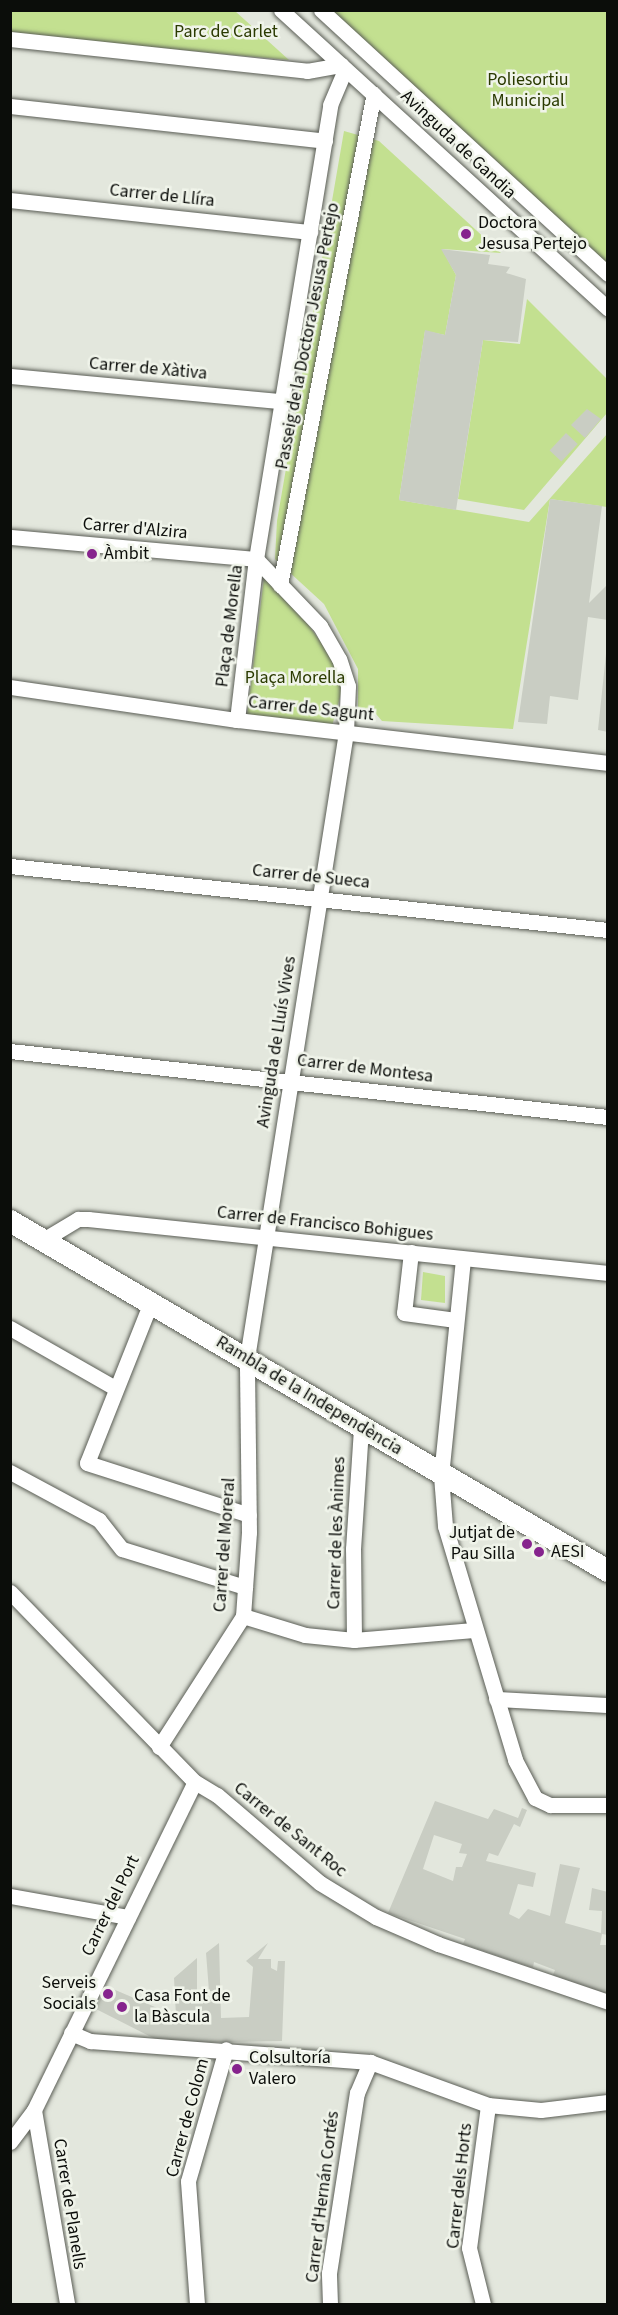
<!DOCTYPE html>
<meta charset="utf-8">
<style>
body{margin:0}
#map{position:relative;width:618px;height:2315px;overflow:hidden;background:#e3e7dd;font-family:"Source Sans 3",sans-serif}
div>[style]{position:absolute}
.green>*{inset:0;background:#c3e090}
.building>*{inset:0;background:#c9cdc3;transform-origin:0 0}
.roads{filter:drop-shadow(0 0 2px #5a5d55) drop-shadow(0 0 2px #5a5d55)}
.street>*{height:15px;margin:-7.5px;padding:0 7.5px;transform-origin:7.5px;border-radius:7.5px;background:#fff}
.secondary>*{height:22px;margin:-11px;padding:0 11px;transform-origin:11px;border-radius:11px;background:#fff}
.dots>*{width:16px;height:16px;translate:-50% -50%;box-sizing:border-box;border:3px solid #f0f4ea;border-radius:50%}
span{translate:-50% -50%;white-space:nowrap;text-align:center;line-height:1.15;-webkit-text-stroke:5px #f0f4ea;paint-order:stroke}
.park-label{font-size:18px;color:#2a3a00}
.street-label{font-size:18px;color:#0b0d0a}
.poi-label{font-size:18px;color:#0b0d0a}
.left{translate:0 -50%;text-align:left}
.right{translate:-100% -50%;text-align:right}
.frame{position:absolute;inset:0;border:12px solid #0b0d0a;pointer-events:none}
</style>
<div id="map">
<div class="green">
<div style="clip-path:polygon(10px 11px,235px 11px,289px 60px,11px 34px)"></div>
<div style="clip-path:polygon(321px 11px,607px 11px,607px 270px)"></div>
<div style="clip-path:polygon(344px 131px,379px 141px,501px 253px,442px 249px,456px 275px,445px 335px,425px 331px,399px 500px,529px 522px,607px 434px,607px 507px,550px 499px,513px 729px,382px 721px,370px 707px,368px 719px,358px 717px,358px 669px,324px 604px,275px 559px,277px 521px)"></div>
<div style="clip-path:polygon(527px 299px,607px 379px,607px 413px,524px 510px,458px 499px,483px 340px,520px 344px)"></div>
<div style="clip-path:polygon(264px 578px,307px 623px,335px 662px,342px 690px,332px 726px,247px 715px)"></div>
<div style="clip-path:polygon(423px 1272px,445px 1276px,445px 1303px,421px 1300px)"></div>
</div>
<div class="building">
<div style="clip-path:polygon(441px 249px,490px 255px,488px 264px,510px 267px,506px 273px,526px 279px,518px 342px,483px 340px,456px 510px,399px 500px,425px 330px,445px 335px,456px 275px)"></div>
<div style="clip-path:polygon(587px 409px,601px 419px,585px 438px,571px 425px)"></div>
<div style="left:566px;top:433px;width:16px;height:24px;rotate:43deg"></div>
<div style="clip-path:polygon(550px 499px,602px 506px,589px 603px,608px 584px,608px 620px,588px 617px,578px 700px,550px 696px,547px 724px,518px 722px)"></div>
<div style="clip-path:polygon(606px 654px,608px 654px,608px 732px,598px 730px)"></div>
<div style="clip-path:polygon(evenodd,435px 1801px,488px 1819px,494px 1809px,518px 1818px,522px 1808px,527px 1810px,520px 1827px,514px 1824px,498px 1856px,489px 1853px,486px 1861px,536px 1873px,533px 1887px,518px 1884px,509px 1914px,519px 1919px,528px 1909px,550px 1916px,560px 1864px,580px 1868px,565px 1923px,601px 1933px,602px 1911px,589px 1910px,592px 1888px,608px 1892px,608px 1935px,602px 1934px,600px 1945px,608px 1945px,608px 1994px,553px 1975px,555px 1970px,534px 1962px,533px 1968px,463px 1944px,465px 1939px,388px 1913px,435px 1801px,434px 1835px,462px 1844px,459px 1853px,467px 1854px,462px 1867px,456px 1867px,453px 1881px,423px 1869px,434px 1835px)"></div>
<div style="clip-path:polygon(219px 1943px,221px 2018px,249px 2017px,253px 1967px,246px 1961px,268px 1943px,258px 1959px,271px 1959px,271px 1968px,277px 1971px,278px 1961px,285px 1961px,282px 2041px,163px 2043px,96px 2009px,106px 1986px,176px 2016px,174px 1978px,197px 1958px,197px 1994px,209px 1993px,209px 2000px,217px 2000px,216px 1991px,209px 1991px,206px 1953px)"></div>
</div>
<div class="roads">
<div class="street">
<div style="left:281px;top:10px;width:443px;rotate:42.4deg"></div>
<div style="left:321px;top:10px;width:390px;rotate:42.6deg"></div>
<div style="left:10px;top:39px;width:299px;rotate:6.1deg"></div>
<div style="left:307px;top:71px;width:35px;rotate:-10deg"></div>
<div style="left:10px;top:106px;width:317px;rotate:6.3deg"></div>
<div style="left:10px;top:200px;width:302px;rotate:6.1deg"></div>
<div style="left:10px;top:376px;width:273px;rotate:5.3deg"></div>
<div style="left:10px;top:537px;width:247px;rotate:5.1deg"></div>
<div style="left:280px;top:585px;width:500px;rotate:-79.2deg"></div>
<div style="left:10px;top:687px;width:229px;rotate:8.3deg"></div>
<div style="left:237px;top:720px;width:373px;rotate:6.6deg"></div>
<div style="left:237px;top:720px;width:162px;rotate:-83.3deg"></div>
<div style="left:256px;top:559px;width:460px;rotate:-80.7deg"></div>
<div style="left:330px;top:105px;width:39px;rotate:-67deg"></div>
<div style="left:10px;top:866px;width:601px;rotate:6.11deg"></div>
<div style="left:10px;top:1051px;width:602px;rotate:6.3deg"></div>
<div style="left:43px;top:1240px;width:41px;rotate:-31deg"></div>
<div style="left:78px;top:1219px;width:10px"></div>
<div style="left:88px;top:1219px;width:523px;rotate:5.93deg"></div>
<div style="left:411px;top:1252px;width:61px;rotate:96.5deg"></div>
<div style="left:404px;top:1313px;width:52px;rotate:7.7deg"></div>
<div style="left:463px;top:1259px;width:218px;rotate:95.8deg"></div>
<div style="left:441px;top:1476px;width:50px;rotate:85.4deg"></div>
<div style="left:445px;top:1526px;width:244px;rotate:73.3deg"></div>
<div style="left:515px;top:1760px;width:43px;rotate:62.2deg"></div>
<div style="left:535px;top:1798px;width:17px;rotate:25deg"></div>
<div style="left:550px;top:1805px;width:58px"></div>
<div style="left:151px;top:1302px;width:173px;rotate:111.7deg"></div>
<div style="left:87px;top:1463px;width:170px;rotate:17.8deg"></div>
<div style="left:10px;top:1328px;width:121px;rotate:29.7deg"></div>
<div style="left:10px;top:1472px;width:101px;rotate:28.3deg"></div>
<div style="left:99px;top:1520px;width:37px;rotate:52deg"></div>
<div style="left:122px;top:1549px;width:129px;rotate:17.2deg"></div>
<div style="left:10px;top:1592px;width:265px;rotate:45.8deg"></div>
<div style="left:195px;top:1782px;width:26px;rotate:31deg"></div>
<div style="left:217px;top:1795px;width:135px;rotate:40.5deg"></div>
<div style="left:320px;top:1883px;width:66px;rotate:31.3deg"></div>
<div style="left:376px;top:1917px;width:68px;rotate:23.5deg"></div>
<div style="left:438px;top:1944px;width:180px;rotate:18.8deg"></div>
<div style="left:243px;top:1616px;width:65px;rotate:17deg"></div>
<div style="left:305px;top:1635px;width:49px;rotate:5.8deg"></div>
<div style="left:354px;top:1640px;width:120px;rotate:-4.8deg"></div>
<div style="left:354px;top:1640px;width:91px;rotate:-90.6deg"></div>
<div style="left:353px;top:1549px;width:122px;rotate:-86.2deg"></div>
<div style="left:496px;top:1699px;width:112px;rotate:3.1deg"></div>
<div style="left:159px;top:1747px;width:156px;rotate:-57.3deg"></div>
<div style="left:243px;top:1616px;width:84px;rotate:-85.9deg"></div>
<div style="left:249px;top:1532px;width:174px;rotate:-90.7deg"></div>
<div style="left:247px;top:1358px;width:634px;rotate:-81.01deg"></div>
<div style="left:346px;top:732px;width:46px;rotate:-87.5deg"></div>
<div style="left:348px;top:686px;width:28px;rotate:-108deg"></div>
<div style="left:339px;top:659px;width:38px;rotate:-120deg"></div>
<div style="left:320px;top:626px;width:93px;rotate:-133.7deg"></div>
<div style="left:10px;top:1896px;width:120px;rotate:10.1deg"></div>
<div style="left:71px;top:2033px;width:21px;rotate:23deg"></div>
<div style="left:90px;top:2041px;width:281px;rotate:4.3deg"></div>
<div style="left:370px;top:2062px;width:126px;rotate:20deg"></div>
<div style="left:488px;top:2105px;width:53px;rotate:5.4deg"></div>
<div style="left:541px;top:2110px;width:67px;rotate:-6.8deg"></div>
<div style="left:34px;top:2110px;width:197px;rotate:80.3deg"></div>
<div style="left:10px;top:2142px;width:40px;rotate:-53deg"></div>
<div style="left:34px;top:2110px;width:365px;rotate:-63.9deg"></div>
<div style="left:197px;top:2304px;width:123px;rotate:-94.2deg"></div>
<div style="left:188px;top:2181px;width:137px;rotate:-73.9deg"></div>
<div style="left:330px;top:2304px;width:31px;rotate:-92deg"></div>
<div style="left:329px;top:2273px;width:182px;rotate:-81.2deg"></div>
<div style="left:357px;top:2093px;width:34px;rotate:-67deg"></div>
<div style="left:483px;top:2304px;width:58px;rotate:-104deg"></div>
<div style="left:469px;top:2248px;width:144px;rotate:-82.4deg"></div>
</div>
<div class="secondary">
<div style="left:10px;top:1221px;width:693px;rotate:30.34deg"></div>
</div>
</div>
<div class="dots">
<div style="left:466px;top:234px;background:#86248d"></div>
<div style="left:92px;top:554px;background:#86248d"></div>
<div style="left:527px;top:1544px;background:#86248d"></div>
<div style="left:539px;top:1552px;background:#86248d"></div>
<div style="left:108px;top:1994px;background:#86248d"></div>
<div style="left:122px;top:2007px;background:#86248d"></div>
<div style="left:237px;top:2069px;background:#86248d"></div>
</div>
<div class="park-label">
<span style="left:226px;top:32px">Parc de Carlet</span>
<span style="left:528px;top:91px">Poliesortiu<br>Municipal</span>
<span style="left:295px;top:678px">Plaça Morella</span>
</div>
<div class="street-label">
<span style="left:458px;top:145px;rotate:43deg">Avinguda de Gandia</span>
<span style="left:162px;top:196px;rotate:6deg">Carrer de Llíra</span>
<span style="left:308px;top:336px;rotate:-79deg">Passeig de la Doctora Jesusa Pertejo</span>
<span style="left:148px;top:369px;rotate:5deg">Carrer de Xàtiva</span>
<span style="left:135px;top:529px;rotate:5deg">Carrer d'Alzira</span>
<span style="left:230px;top:626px;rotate:-83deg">Plaça de Morella</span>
<span style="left:311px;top:709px;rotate:6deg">Carrer de Sagunt</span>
<span style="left:311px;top:877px;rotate:6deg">Carrer de Sueca</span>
<span style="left:277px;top:1042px;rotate:-81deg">Avinguda de Lluís Vives</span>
<span style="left:365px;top:1069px;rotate:7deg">Carrer de Montesa</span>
<span style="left:325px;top:1224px;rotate:6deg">Carrer de Francisco Bohigues</span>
<span style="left:309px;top:1396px;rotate:31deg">Rambla de la Independència</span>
<span style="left:337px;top:1533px;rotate:-88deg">Carrer de les Ànimes</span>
<span style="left:225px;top:1545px;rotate:-86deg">Carrer del Moreral</span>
<span style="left:290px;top:1830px;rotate:39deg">Carrer de Sant Roc</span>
<span style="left:111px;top:1906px;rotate:-64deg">Carrer del Port</span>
<span style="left:188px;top:2118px;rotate:-75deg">Carrer de Colom</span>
<span style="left:460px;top:2186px;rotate:-84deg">Carrer dels Horts</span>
<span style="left:323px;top:2197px;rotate:-83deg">Carrer d'Hernán Cortés</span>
<span style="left:69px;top:2204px;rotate:81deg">Carrer de Planells</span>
</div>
<div class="poi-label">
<span class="left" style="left:478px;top:234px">Doctora<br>Jesusa Pertejo</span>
<span class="left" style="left:104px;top:554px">Àmbit</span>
<span class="right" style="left:515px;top:1544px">Jutjat de<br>Pau Silla</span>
<span class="left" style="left:551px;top:1552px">AESI</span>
<span class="right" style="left:96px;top:1994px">Serveis<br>Socials</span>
<span class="left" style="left:134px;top:2007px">Casa Font de<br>la Bàscula</span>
<span class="left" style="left:249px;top:2069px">Colsultoría<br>Valero</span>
</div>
<div class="frame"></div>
</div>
